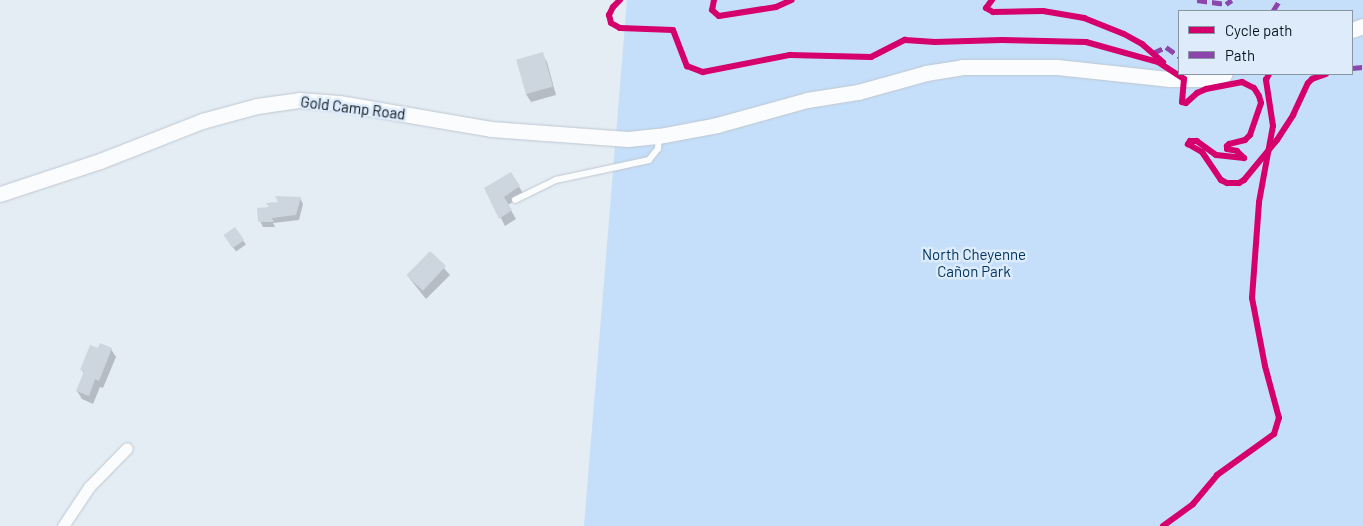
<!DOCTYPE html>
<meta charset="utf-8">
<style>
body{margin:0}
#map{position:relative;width:1363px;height:526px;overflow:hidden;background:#e4ecf4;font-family:Barlow,sans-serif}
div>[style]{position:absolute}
.green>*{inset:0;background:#c5dffa}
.shadow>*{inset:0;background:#0003;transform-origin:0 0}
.building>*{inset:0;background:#cdd5de;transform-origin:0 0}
.roads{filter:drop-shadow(0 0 1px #bfc7cf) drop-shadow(0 0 1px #bfc7cf)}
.lane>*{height:5.5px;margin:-2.75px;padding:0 2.75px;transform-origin:2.75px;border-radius:2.75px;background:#fbfcfd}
.street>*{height:11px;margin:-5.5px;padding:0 5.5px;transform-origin:5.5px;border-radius:5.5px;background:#fbfcfd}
.secondary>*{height:15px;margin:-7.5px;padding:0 7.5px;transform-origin:7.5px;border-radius:7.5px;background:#fbfcfd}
.quiet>*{height:5px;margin-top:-2.5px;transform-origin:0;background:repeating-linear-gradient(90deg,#8e44ad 0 10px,transparent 0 15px)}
.cycleway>*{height:6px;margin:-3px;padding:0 3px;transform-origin:3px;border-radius:3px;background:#d6006c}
span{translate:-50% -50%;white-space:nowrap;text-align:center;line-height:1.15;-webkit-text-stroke:5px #ddebfb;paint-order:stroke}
.street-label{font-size:15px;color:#0a131b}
.park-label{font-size:15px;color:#013561}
.legend{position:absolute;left:1178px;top:10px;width:175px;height:65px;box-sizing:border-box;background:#ddebfb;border:1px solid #8995a1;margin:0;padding:6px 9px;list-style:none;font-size:15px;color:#0a131b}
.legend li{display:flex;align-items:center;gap:10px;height:25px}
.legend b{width:25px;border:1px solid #8995a1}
</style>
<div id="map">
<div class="green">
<div style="clip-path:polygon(evenodd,627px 0,1363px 0,1363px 526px,584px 526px,627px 0,1179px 11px,1352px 11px,1352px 74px,1179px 74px,1179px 11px)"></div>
</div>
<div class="shadow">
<div style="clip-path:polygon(542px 54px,547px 62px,556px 95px,531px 102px,526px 94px)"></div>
<div style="clip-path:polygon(511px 173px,524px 195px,508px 205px,516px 219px,505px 226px,486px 189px)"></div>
<div style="clip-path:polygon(300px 198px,303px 204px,299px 220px,273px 223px,275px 227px,263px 227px,260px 221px,271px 208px)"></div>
<div style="left:235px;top:229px;width:19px;height:12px;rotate:55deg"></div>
<div style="clip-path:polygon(430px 252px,450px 275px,426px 299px,407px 275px)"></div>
<div style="clip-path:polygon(111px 349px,116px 357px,103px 388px,100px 387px,93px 404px,82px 399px,77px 391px,84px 374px,82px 370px,98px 350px)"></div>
</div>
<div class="building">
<div style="left:543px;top:52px;width:36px;height:28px;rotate:74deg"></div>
<div style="clip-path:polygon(511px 172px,520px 186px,504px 197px,512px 210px,499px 219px,484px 188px)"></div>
<div style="clip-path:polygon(275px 196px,301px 197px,296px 215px,272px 218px,274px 222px,258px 222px,257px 208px,269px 207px,266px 203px,278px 202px)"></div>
<div style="left:235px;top:227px;width:16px;height:14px;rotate:55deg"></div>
<div style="left:430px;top:251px;width:22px;height:34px;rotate:43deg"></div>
<div style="clip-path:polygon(100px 343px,112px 348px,99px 381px,95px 379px,89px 396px,76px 391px,84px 371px,80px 370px,90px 345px,98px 348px)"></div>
</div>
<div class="roads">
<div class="lane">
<div style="left:515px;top:200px;width:46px;rotate:-26deg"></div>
<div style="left:556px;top:180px;width:95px;rotate:-12.1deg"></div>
<div style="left:649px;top:160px;width:14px;rotate:-51deg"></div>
<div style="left:658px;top:149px;width:13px;rotate:-86deg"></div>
</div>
<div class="street">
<div style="left:63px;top:526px;width:47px;rotate:-56.3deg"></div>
<div style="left:89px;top:487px;width:54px;rotate:-45.7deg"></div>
</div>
<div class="secondary">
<div style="left:1352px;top:30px;width:12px;rotate:-20deg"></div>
<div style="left:0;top:194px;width:105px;rotate:-18.3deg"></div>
<div style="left:100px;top:161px;width:110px;rotate:-21.4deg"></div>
<div style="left:202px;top:121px;width:57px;rotate:-15.3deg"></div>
<div style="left:257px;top:106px;width:42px;rotate:-8.1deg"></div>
<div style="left:299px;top:100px;width:40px;rotate:4.3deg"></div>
<div style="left:339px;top:103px;width:154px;rotate:9.7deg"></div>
<div style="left:491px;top:129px;width:137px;rotate:4.2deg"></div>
<div style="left:628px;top:139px;width:31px;rotate:-6deg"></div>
<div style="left:659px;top:136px;width:59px;rotate:-10.7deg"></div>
<div style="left:717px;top:125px;width:93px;rotate:-15.5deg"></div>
<div style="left:807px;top:100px;width:52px;rotate:-8.9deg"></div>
<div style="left:858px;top:92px;width:71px;rotate:-15.6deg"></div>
<div style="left:926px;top:73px;width:36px;rotate:-9deg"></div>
<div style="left:962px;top:67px;width:95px"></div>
<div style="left:1057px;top:67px;width:114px;rotate:6.1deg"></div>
<div style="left:1170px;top:79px;width:33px"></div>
<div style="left:1203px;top:79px;width:22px;rotate:-13deg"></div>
</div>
</div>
<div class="quiet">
<div style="left:1197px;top:0;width:29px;rotate:8deg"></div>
<div style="left:1226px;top:4px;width:7px;rotate:-34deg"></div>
<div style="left:1273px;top:11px;width:13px;rotate:-58deg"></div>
<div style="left:1153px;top:53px;width:14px;rotate:-25deg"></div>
<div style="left:1166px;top:47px;width:16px;rotate:35deg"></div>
<div style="left:1352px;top:68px;width:11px;rotate:-5deg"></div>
</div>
<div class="cycleway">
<div style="left:620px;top:0;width:10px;rotate:135deg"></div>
<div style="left:613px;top:7px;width:9px;rotate:117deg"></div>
<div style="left:609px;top:15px;width:8px;rotate:76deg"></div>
<div style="left:611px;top:23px;width:10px;rotate:29deg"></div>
<div style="left:620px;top:28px;width:53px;rotate:2.2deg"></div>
<div style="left:673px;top:30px;width:39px;rotate:69deg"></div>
<div style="left:687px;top:66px;width:17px;rotate:21deg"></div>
<div style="left:703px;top:72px;width:89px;rotate:-11.1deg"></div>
<div style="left:790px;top:55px;width:81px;rotate:1.4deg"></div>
<div style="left:871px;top:57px;width:38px;rotate:-27deg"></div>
<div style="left:905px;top:40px;width:30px;rotate:4deg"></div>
<div style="left:935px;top:42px;width:67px;rotate:-1.7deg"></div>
<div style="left:1002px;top:40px;width:84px;rotate:1.4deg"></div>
<div style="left:1086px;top:42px;width:75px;rotate:15.5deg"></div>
<div style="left:1158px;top:62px;width:31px;rotate:33deg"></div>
<div style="left:714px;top:0;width:10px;rotate:101deg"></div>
<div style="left:712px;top:10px;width:9px;rotate:41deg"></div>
<div style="left:719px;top:16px;width:58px;rotate:-9deg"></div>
<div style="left:776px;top:7px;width:17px;rotate:-24deg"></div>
<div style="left:992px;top:0;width:10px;rotate:127deg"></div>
<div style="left:986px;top:8px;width:8px;rotate:30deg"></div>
<div style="left:993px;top:12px;width:50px;rotate:-1.1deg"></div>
<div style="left:1043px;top:11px;width:42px;rotate:9.7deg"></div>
<div style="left:1084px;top:18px;width:43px;rotate:21.8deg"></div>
<div style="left:1124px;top:34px;width:21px;rotate:29deg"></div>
<div style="left:1142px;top:44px;width:28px;rotate:41deg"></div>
<div style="left:1184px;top:79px;width:23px;rotate:95deg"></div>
<div style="left:1182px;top:102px;width:4px;rotate:14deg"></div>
<div style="left:1186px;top:103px;width:15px;rotate:-42deg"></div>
<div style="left:1197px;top:93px;width:10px;rotate:-24deg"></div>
<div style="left:1206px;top:89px;width:37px;rotate:-11deg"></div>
<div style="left:1242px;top:82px;width:13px;rotate:27deg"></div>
<div style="left:1254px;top:88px;width:9px;rotate:58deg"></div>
<div style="left:1259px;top:96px;width:7px;rotate:74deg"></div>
<div style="left:1261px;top:103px;width:34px;rotate:109deg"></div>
<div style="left:1250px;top:135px;width:7px;rotate:135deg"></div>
<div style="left:1245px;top:140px;width:16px;rotate:166deg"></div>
<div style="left:1229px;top:144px;width:3px;rotate:135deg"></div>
<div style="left:1227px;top:146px;width:3px;rotate:90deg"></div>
<div style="left:1227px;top:149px;width:10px;rotate:11deg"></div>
<div style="left:1237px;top:151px;width:10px;rotate:45deg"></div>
<div style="left:1244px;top:158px;width:28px;rotate:-174deg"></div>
<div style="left:1216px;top:155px;width:24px;rotate:-144deg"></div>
<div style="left:1197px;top:141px;width:7px;rotate:180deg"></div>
<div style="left:1190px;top:141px;width:4px;rotate:124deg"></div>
<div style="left:1188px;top:144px;width:16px;rotate:30deg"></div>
<div style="left:1202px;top:152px;width:34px;rotate:56deg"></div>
<div style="left:1221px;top:180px;width:7px;rotate:27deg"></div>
<div style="left:1227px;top:183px;width:12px"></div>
<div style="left:1239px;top:183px;width:6px;rotate:-31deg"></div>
<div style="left:1244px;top:180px;width:52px;rotate:-50.5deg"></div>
<div style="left:1277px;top:140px;width:30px;rotate:-57deg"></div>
<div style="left:1293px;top:115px;width:35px;rotate:-65deg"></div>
<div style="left:1308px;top:83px;width:6px;rotate:-45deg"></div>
<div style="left:1312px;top:79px;width:15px;rotate:-20deg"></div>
<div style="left:1163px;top:526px;width:37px;rotate:-36deg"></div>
<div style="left:1193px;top:504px;width:38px;rotate:-50deg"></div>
<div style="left:1217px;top:475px;width:70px;rotate:-35.7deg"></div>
<div style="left:1274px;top:434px;width:17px;rotate:-73deg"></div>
<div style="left:1279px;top:418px;width:54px;rotate:-105.1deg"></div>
<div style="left:1265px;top:366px;width:69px;rotate:-100.8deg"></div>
<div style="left:1252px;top:298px;width:96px;rotate:-85.8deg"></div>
<div style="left:1259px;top:202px;width:77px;rotate:-79.6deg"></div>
<div style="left:1273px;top:126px;width:47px;rotate:-98.7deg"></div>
<div style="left:1266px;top:80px;width:7px;rotate:-63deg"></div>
</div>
<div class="street-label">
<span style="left:353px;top:108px;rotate:7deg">Gold Camp Road</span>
</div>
<div class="park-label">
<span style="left:974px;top:263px">North Cheyenne<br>Cañon Park</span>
</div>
<ul class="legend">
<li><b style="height:6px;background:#d6006c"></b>Cycle path</li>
<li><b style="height:6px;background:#8e44ad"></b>Path</li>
</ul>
</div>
